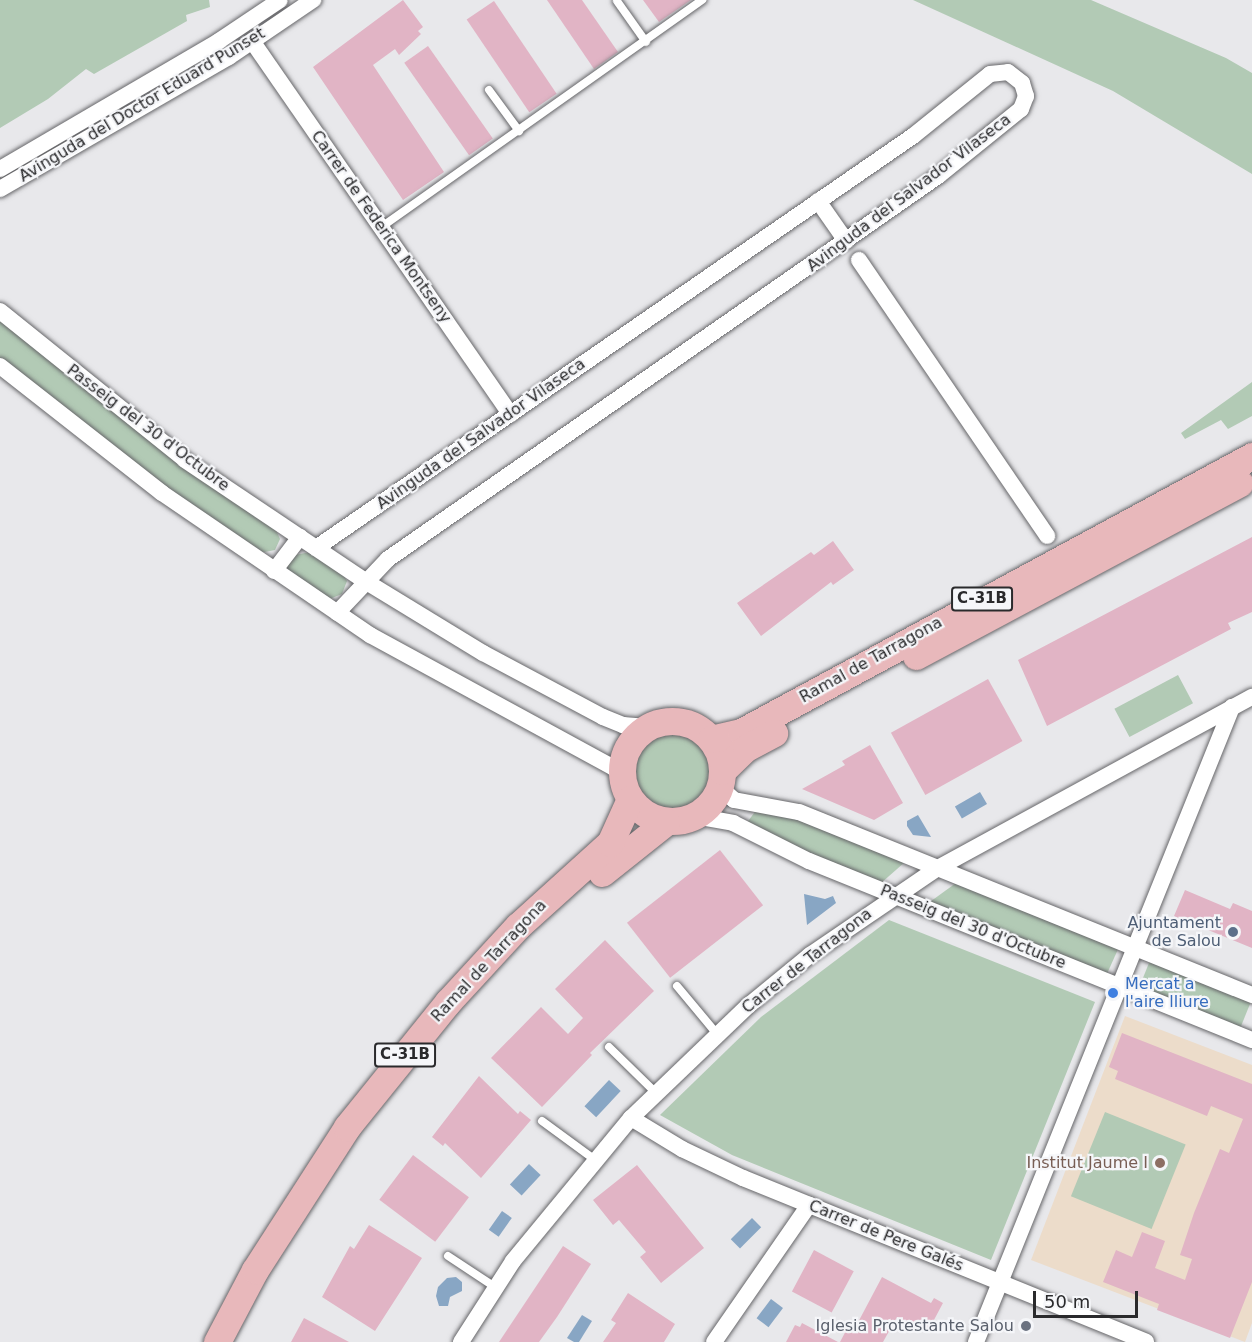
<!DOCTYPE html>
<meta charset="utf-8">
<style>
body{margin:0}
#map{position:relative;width:1252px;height:1342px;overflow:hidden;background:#e8e8eb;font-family:"DejaVu Sans",sans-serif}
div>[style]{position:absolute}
.education>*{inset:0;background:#ecdcca}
.green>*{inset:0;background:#b2cab5;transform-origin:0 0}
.round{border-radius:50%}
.water>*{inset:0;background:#88a6c4;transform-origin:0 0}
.building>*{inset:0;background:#e1b4c5;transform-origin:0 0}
.roads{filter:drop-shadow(0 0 2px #666669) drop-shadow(0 0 2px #666669)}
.lane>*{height:8px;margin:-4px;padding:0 4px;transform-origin:4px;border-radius:4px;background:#fff}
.street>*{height:16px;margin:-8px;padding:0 8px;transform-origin:8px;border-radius:8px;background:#fff}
.primary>*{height:27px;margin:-13.5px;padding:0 13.5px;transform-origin:13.5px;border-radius:13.5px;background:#e8b8bb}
.primary>.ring{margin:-13.5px;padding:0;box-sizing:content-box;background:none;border:27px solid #e8b8bb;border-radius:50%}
.dots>*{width:16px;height:16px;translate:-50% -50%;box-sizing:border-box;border:3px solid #f5f6f9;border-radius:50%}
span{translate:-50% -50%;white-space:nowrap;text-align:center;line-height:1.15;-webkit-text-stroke:4.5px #f5f6f9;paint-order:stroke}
.shield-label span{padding:2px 4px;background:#f5f6f9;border:2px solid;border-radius:4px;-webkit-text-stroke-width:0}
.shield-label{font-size:15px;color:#2a2a2c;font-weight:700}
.street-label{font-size:16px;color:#2a2a2c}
.service-label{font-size:16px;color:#4e5e75}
.right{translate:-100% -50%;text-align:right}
.shop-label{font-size:16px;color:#366cbe}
.left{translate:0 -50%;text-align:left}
.education-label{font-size:16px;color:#785e54}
.worship-label{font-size:16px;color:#5b616d}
.scale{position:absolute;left:1033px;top:1291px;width:105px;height:27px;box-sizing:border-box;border:3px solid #2a2a2c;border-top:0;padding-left:8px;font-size:18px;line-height:21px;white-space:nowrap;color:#2a2a2c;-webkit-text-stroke:4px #f5f6f9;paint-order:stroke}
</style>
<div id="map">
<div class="education">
<div style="clip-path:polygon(1125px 1016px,1252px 1065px,1252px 1323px,1245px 1342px,1031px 1260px)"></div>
</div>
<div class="green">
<div style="clip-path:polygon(0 0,209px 0,210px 7px,186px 15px,187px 21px,94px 74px,86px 69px,48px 99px,0 128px)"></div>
<div style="clip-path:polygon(913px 0,1091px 0,1226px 58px,1252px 73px,1252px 174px,1113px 91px)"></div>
<div style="clip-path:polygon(0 318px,275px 528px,280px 539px,275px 550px,254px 554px,0 360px)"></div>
<div style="clip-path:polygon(1252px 382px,1252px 416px,1228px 429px,1221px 420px,1185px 439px,1181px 433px)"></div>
<div style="clip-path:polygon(310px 552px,343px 574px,347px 581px,342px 594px,327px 600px,288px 575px,286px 567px,295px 555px)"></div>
<div style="left:1178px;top:675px;width:32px;height:72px;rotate:62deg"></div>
<div class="round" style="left:632px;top:734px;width:78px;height:78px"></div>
<div style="clip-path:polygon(757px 809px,770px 809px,905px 862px,880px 884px,746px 824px)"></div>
<div style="clip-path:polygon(956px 883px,1119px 947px,1106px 976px,927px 904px)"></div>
<div style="clip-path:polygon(889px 920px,1095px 1002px,991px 1260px,732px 1155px,660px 1115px,761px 1017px)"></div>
<div style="left:1151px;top:958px;width:109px;height:32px;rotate:22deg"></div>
<div style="left:1105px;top:1112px;width:87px;height:91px;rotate:22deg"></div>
</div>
<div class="water">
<div style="left:980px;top:792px;width:14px;height:29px;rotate:60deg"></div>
<div style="clip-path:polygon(918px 815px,931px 837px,913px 835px,907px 826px,907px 821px)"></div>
<div style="clip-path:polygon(804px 894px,825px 899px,833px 896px,836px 903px,807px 925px)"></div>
<div style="left:609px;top:1080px;width:16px;height:36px;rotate:43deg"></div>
<div style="left:529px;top:1164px;width:16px;height:28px;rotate:43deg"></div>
<div style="left:502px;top:1211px;width:12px;height:23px;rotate:35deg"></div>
<div style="left:752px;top:1218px;width:13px;height:30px;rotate:45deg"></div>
<div style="clip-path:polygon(456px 1277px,462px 1282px,462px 1291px,450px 1297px,448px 1306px,439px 1306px,436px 1296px,438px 1287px,447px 1278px)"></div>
<div style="left:771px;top:1299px;width:15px;height:24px;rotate:37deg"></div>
<div style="clip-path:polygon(582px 1315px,592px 1321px,579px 1342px,574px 1342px,567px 1338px)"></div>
</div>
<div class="building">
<div style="clip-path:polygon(403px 0,423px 27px,418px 31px,421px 34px,399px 55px,395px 49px,373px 65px,444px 172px,403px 200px,313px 67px)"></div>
<div style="clip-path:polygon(547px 0,582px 0,618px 52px,594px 69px)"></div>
<div style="clip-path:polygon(643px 0,691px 0,659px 22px)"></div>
<div style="left:494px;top:1px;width:112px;height:33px;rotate:56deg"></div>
<div style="left:428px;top:46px;width:113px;height:29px;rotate:55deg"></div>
<div style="clip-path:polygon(1252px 537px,1252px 612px,1228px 623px,1231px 629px,1047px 726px,1018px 660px)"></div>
<div style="clip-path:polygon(833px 541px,854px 570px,833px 585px,831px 582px,761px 636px,737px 603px,811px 552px,814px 555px)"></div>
<div style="left:988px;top:679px;width:71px;height:111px;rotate:61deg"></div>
<div style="clip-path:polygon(870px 745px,903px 803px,874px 820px,802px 789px,845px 765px,842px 761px)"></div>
<div style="left:720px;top:850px;width:70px;height:118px;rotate:52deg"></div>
<div style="clip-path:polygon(1185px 890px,1230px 909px,1233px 903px,1252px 911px,1252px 948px,1174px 916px)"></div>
<div style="clip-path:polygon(605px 940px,654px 991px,590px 1053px,592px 1055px,542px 1107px,491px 1058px,541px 1007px,568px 1034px,583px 1018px,555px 989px)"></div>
<div style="clip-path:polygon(1122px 1033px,1252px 1084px,1252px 1282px,1230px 1338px,1157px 1310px,1159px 1304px,1103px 1282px,1116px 1250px,1132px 1257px,1142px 1232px,1165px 1241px,1155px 1268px,1185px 1280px,1192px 1259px,1180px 1255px,1194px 1213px,1220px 1149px,1229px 1153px,1243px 1119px,1211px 1106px,1207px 1116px,1115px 1079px,1118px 1071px,1109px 1067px)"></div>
<div style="clip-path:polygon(479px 1076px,518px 1114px,520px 1111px,531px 1120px,481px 1178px,445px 1143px,443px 1146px,432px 1137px)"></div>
<div style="left:413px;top:1155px;width:70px;height:56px;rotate:37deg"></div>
<div style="clip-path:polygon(637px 1165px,704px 1248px,661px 1283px,640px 1257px,646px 1252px,619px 1220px,613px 1225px,593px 1200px)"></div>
<div style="clip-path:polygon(369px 1225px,422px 1258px,375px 1331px,322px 1297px,350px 1246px,354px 1249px)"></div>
<div style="clip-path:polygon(563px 1246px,591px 1264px,557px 1317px,539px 1342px,499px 1342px)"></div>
<div style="left:814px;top:1250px;width:45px;height:47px;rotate:28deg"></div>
<div style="clip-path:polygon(882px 1277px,931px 1303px,934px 1298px,943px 1303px,927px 1333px,897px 1317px,883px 1342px,840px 1342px,849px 1325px,855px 1328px)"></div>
<div style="clip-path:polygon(628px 1293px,675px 1324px,664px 1342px,603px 1342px,616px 1323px,611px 1320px)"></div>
<div style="clip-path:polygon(304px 1318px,349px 1342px,291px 1342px)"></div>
<div style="clip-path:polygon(802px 1323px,838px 1342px,786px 1342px,795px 1325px,800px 1327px)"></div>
</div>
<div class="roads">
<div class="lane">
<div style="left:617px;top:1px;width:50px;rotate:54.7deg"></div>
<div style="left:489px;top:90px;width:51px;rotate:53.8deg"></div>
<div style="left:380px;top:228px;width:395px;rotate:-35.3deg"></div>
<div style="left:677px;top:986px;width:62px;rotate:50.2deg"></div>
<div style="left:609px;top:1047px;width:66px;rotate:44.4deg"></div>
<div style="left:542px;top:1121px;width:66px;rotate:36.3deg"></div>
<div style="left:448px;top:1256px;width:56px;rotate:33.4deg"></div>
</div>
<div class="street">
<div style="left:252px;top:41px;width:454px;rotate:55.3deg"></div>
<div style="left:0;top:169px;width:254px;rotate:-30.3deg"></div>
<div style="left:219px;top:41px;width:73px;rotate:-33.9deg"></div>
<div style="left:0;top:189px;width:264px;rotate:-30deg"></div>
<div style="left:229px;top:57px;width:102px;rotate:-34.2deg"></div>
<div style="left:818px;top:201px;width:49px;rotate:55deg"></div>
<div style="left:859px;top:260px;width:334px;rotate:55.7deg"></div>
<div style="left:0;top:311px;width:238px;rotate:38.8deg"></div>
<div style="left:185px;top:460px;width:217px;rotate:33.9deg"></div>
<div style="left:365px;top:581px;width:138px;rotate:31.4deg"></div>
<div style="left:483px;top:653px;width:136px;rotate:28.1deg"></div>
<div style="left:603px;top:717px;width:22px;rotate:22deg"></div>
<div style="left:623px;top:725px;width:24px;rotate:5deg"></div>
<div style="left:0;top:366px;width:206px;rotate:38.1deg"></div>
<div style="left:162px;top:493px;width:252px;rotate:34.3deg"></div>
<div style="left:370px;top:635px;width:278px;rotate:28.6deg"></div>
<div style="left:614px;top:768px;width:13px;rotate:51deg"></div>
<div style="left:316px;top:548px;width:725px;rotate:-34.61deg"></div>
<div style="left:913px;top:136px;width:99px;rotate:-38.8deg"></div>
<div style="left:990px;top:74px;width:18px;rotate:-6deg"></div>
<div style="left:1008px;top:72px;width:18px;rotate:38deg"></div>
<div style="left:1022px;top:83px;width:14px;rotate:73deg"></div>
<div style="left:1026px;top:96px;width:14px;rotate:111deg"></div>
<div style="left:1021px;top:109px;width:107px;rotate:141.1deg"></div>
<div style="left:938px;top:176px;width:670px;rotate:145.15deg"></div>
<div style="left:388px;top:559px;width:74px;rotate:133.4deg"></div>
<div style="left:274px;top:571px;width:43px;rotate:-52.6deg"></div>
<div style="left:720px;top:787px;width:19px;rotate:43deg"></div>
<div style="left:734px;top:800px;width:66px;rotate:10.5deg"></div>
<div style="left:799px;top:812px;width:489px;rotate:22deg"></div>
<div style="left:695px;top:816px;width:39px;rotate:10deg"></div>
<div style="left:733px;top:823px;width:85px;rotate:26.6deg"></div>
<div style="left:809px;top:861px;width:478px;rotate:22deg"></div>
<div style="left:631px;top:1118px;width:60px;rotate:31.3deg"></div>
<div style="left:682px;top:1149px;width:68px;rotate:25.4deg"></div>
<div style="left:743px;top:1178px;width:435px;rotate:22.1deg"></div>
<div style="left:461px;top:1342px;width:96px;rotate:-57.3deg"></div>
<div style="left:513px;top:1261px;width:185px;rotate:-50.5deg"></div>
<div style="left:631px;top:1118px;width:163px;rotate:-43.8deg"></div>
<div style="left:749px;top:1005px;width:79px;rotate:-39.3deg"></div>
<div style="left:810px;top:955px;width:153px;rotate:-34.3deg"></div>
<div style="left:936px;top:869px;width:360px;rotate:-28.6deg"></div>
<div style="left:714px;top:1342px;width:167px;rotate:-55.3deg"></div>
<div style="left:976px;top:1342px;width:685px;rotate:-68.04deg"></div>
</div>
<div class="primary">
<div style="left:916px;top:656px;width:367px;rotate:-28.1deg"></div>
<div class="ring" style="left:622px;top:721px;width:73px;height:73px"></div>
<div style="left:711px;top:739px;width:31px;rotate:-13deg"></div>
<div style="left:741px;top:732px;width:581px;rotate:-28.37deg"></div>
<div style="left:722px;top:771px;width:33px;rotate:-44deg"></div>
<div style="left:746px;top:748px;width:32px;rotate:-28deg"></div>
<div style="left:602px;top:873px;width:82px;rotate:-38.6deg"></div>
<div style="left:217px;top:1342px;width:81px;rotate:-62.2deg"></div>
<div style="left:255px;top:1270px;width:170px;rotate:-57.2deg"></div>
<div style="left:347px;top:1127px;width:161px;rotate:-51.1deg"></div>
<div style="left:448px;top:1002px;width:103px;rotate:-47.4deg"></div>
<div style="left:518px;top:926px;width:124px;rotate:-42.1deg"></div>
<div style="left:610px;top:843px;width:48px;rotate:-65.6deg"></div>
</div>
</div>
<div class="dots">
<div style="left:1233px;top:932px;background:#5c6f8a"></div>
<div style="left:1113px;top:993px;background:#3f7fe0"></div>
<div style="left:1160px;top:1163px;background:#8d6e63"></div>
<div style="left:1026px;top:1326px;background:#6b7280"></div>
</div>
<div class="shield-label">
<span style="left:982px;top:599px">C-31B</span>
<span style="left:405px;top:1055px">C-31B</span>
</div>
<div class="street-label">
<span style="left:142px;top:105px;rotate:-31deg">Avinguda del Doctor Eduard Punset</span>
<span style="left:909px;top:193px;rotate:-37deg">Avinguda del Salvador Vilaseca</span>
<span style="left:381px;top:227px;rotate:55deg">Carrer de Federica Montseny</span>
<span style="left:148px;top:428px;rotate:37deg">Passeig del 30 d'Octubre</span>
<span style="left:481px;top:434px;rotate:-35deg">Avinguda del Salvador Vilaseca</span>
<span style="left:871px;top:660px;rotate:-29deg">Ramal de Tarragona</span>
<span style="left:973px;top:927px;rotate:22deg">Passeig del 30 d'Octubre</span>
<span style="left:489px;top:961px;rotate:-47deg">Ramal de Tarragona</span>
<span style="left:807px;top:961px;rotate:-38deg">Carrer de Tarragona</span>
<span style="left:886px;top:1236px;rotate:22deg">Carrer de Pere Galés</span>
</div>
<div class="service-label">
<span class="right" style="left:1221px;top:932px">Ajuntament<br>de Salou</span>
</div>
<div class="shop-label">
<span class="left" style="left:1125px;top:993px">Mercat a<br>l'aire lliure</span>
</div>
<div class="education-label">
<span class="right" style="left:1148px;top:1163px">Institut Jaume I</span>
</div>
<div class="worship-label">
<span class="right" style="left:1014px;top:1326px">Iglesia Protestante Salou</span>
</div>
<div class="scale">50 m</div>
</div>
